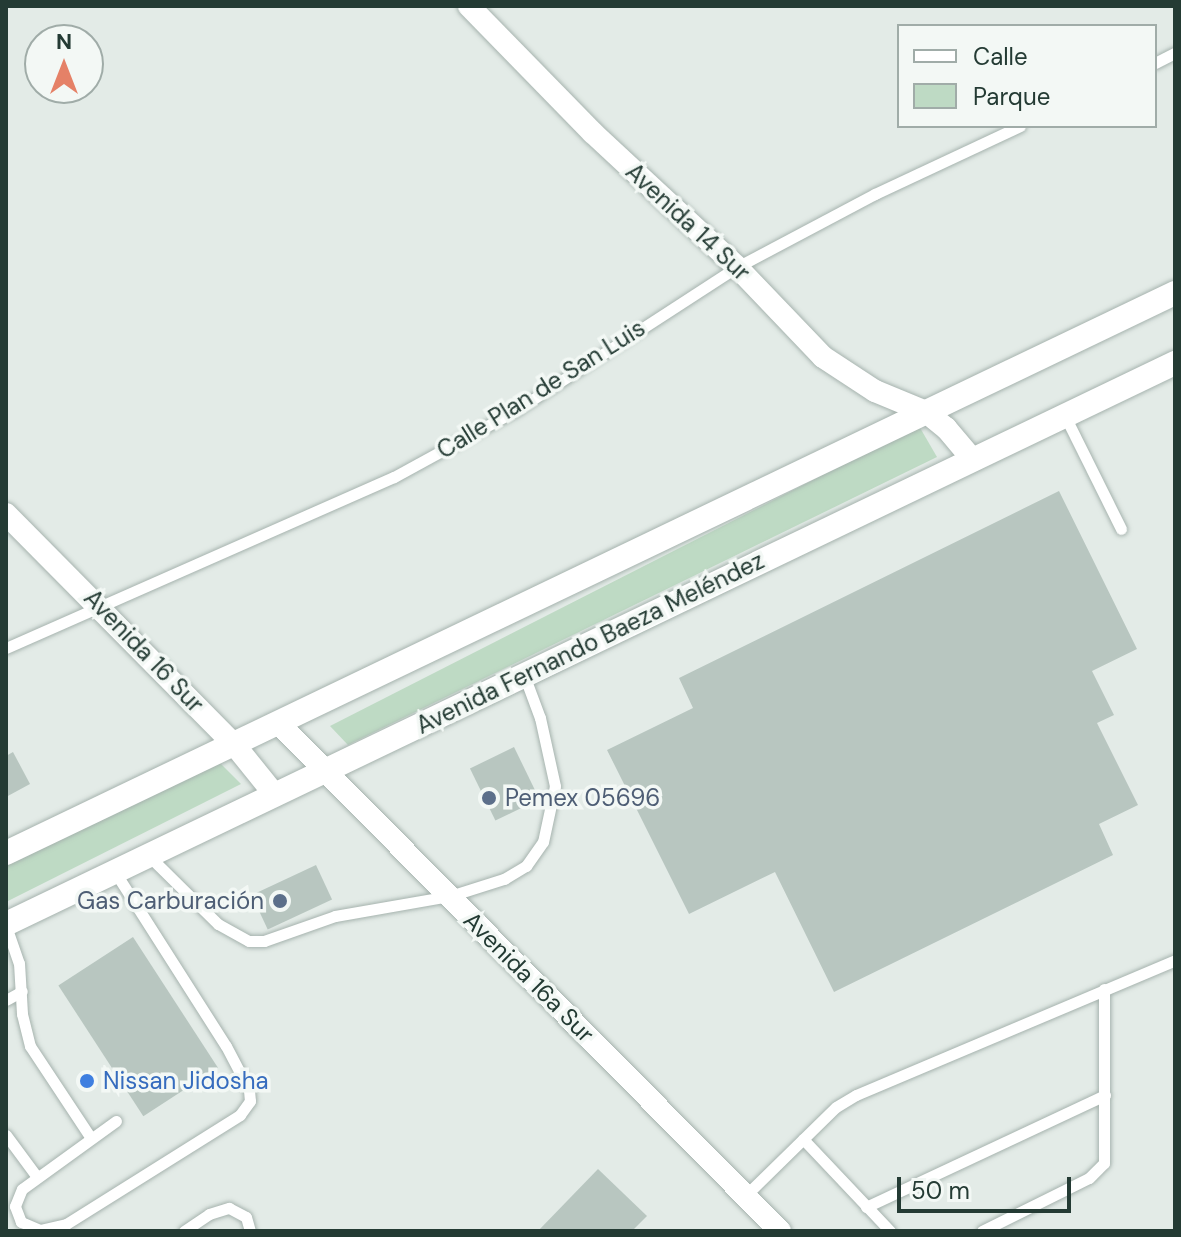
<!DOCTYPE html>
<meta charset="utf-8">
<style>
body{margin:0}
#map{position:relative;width:1181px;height:1237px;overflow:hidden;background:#e3ebe7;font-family:"DM Sans",sans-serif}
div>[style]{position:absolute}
.green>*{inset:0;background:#bedac4}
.building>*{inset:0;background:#b8c6c0;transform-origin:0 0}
.roads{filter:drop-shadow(0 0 2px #a6b3ae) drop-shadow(0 0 2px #a6b3ae)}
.lane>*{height:11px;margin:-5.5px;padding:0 5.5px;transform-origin:5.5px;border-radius:5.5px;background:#fff}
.street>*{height:22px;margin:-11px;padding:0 11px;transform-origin:11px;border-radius:11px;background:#fff}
.secondary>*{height:24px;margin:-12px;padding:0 12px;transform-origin:12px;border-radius:12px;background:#fff}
.dots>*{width:22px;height:22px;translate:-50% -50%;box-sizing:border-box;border:4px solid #f3f8f5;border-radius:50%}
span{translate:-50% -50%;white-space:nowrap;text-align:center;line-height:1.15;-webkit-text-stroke:7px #f3f8f5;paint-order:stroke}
.street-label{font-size:24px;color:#243b34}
.service-label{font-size:24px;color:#4e5e75}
.left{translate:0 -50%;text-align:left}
.right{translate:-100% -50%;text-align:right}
.shop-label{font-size:24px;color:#366cbe}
.frame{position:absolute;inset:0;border:8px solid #243b34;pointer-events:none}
.legend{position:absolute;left:897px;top:24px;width:260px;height:104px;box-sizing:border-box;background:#f3f8f5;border:2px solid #a0aca8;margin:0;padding:10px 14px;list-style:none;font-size:24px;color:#243b34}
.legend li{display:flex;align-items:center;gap:16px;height:40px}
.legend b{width:40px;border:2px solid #a0aca8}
.north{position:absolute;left:24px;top:24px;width:80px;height:80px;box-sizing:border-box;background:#f3f8f5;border:2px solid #a0aca8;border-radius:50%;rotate:0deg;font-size:22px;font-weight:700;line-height:32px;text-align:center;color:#243b34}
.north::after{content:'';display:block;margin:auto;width:28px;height:36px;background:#e58167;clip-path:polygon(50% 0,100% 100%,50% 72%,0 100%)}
.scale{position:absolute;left:897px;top:1177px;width:174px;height:36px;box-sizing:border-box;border:4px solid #243b34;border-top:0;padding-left:10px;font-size:24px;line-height:28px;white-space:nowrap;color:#243b34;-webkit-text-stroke:6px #f3f8f5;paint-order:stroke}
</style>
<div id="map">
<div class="green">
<div style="clip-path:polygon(919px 426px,937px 457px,348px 745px,330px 726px)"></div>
<div style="clip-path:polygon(220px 763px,241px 784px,6px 902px,6px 866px)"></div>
</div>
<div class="building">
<div style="clip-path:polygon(1059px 491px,1137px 649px,1092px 671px,1114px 715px,1097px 723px,1138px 805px,1099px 824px,1113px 855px,834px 992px,775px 872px,689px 914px,607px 750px,693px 708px,679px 678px)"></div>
<div style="left:514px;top:747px;width:58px;height:49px;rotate:64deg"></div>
<div style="clip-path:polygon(13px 752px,30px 784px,6px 797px,6px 756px)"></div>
<div style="left:316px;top:865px;width:38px;height:71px;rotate:65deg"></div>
<div style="left:133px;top:937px;width:156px;height:89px;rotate:57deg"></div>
<div style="clip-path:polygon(598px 1169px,647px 1216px,632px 1231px,538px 1231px)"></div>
</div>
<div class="roads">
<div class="lane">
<div style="left:1155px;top:63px;width:22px;rotate:-27deg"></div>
<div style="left:1065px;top:416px;width:126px;rotate:63.6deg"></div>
<div style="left:6px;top:648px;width:424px;rotate:-23.8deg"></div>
<div style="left:394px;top:477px;width:141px;rotate:-28.7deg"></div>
<div style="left:518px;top:409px;width:261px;rotate:-33deg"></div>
<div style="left:737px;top:267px;width:156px;rotate:-27.9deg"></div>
<div style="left:875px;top:194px;width:160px;rotate:-25.1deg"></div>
<div style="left:149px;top:856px;width:97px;rotate:44.6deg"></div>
<div style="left:218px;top:924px;width:35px;rotate:29deg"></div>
<div style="left:249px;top:941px;width:15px"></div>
<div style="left:264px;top:941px;width:75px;rotate:-19.4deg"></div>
<div style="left:335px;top:916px;width:117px;rotate:-9.9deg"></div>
<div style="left:450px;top:896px;width:57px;rotate:-17.5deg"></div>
<div style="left:504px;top:879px;width:26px;rotate:-31deg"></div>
<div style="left:526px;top:866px;width:29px;rotate:-55deg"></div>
<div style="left:543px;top:842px;width:57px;rotate:-77.9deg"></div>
<div style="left:555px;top:786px;width:70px;rotate:-102.4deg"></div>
<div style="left:540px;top:718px;width:46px;rotate:-110.4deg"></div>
<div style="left:115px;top:872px;width:206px;rotate:57.5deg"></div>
<div style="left:226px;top:1046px;width:50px;rotate:62.4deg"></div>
<div style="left:249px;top:1090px;width:11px;rotate:85deg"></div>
<div style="left:250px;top:1101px;width:17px;rotate:126deg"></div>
<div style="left:240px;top:1115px;width:205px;rotate:147.9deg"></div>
<div style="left:66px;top:1224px;width:27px;rotate:167deg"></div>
<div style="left:40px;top:1230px;width:21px;rotate:-157deg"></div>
<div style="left:21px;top:1222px;width:17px;rotate:-111deg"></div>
<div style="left:15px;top:1206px;width:18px;rotate:-68deg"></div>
<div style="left:22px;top:1189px;width:116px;rotate:-35.9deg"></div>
<div style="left:6px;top:926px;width:39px;rotate:71deg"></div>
<div style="left:19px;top:963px;width:51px;rotate:86.6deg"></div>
<div style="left:22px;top:1014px;width:33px;rotate:76deg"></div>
<div style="left:30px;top:1046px;width:110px;rotate:56.5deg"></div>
<div style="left:6px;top:1000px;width:18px;rotate:-29deg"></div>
<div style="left:6px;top:1135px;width:52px;rotate:53.6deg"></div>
<div style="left:803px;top:1139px;width:127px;rotate:46.6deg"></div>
<div style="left:745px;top:1196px;width:127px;rotate:-44.4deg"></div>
<div style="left:836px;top:1107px;width:23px;rotate:-31deg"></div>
<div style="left:856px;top:1095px;width:346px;rotate:-22.9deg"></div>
<div style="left:866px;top:1207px;width:264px;rotate:-25.1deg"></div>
<div style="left:184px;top:1231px;width:30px;rotate:-34deg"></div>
<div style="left:209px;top:1214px;width:21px;rotate:-17deg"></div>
<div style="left:229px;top:1208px;width:19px;rotate:28deg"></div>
<div style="left:246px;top:1217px;width:15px;rotate:74deg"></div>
<div style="left:982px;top:1231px;width:119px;rotate:-26.4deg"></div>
<div style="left:1089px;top:1178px;width:21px;rotate:-45deg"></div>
<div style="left:1104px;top:1163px;width:174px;rotate:-90deg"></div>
</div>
<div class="street">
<div style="left:469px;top:6px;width:177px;rotate:45.7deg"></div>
<div style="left:593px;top:133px;width:197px;rotate:42.9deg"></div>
<div style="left:737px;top:267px;width:124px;rotate:46.3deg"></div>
<div style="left:823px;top:357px;width:62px;rotate:33.2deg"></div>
<div style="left:875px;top:391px;width:55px;rotate:22.4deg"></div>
<div style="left:926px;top:412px;width:26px;rotate:39deg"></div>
<div style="left:946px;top:428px;width:42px;rotate:49.8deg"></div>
<div style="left:6px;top:514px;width:322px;rotate:45.3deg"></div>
<div style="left:233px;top:743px;width:67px;rotate:51.1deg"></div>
<div style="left:278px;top:723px;width:714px;rotate:45.34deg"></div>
</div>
<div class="secondary">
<div style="left:6px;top:853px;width:1296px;rotate:-25.6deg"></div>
<div style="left:6px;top:924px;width:1297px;rotate:-25.64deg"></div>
</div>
</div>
<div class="dots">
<div style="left:489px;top:798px;background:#5c6f8a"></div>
<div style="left:280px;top:901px;background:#5c6f8a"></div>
<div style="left:87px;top:1081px;background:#3f7fe0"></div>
</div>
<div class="street-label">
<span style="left:688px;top:222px;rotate:43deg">Avenida 14 Sur</span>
<span style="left:541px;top:389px;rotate:-32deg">Calle Plan de San Luis</span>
<span style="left:590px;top:643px;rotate:-26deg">Avenida Fernando Baeza Meléndez</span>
<span style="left:144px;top:651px;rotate:46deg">Avenida 16 Sur</span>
<span style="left:529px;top:977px;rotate:45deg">Avenida 16a Sur</span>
</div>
<div class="service-label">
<span class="left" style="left:505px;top:798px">Pemex 05696</span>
<span class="right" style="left:264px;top:901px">Gas Carburación</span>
</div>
<div class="shop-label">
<span class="left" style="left:103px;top:1081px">Nissan Jidosha</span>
</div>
<div class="frame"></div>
<ul class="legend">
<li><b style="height:10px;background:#fff"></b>Calle</li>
<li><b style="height:22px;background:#bedac4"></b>Parque</li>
</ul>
<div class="north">N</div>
<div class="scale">50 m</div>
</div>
